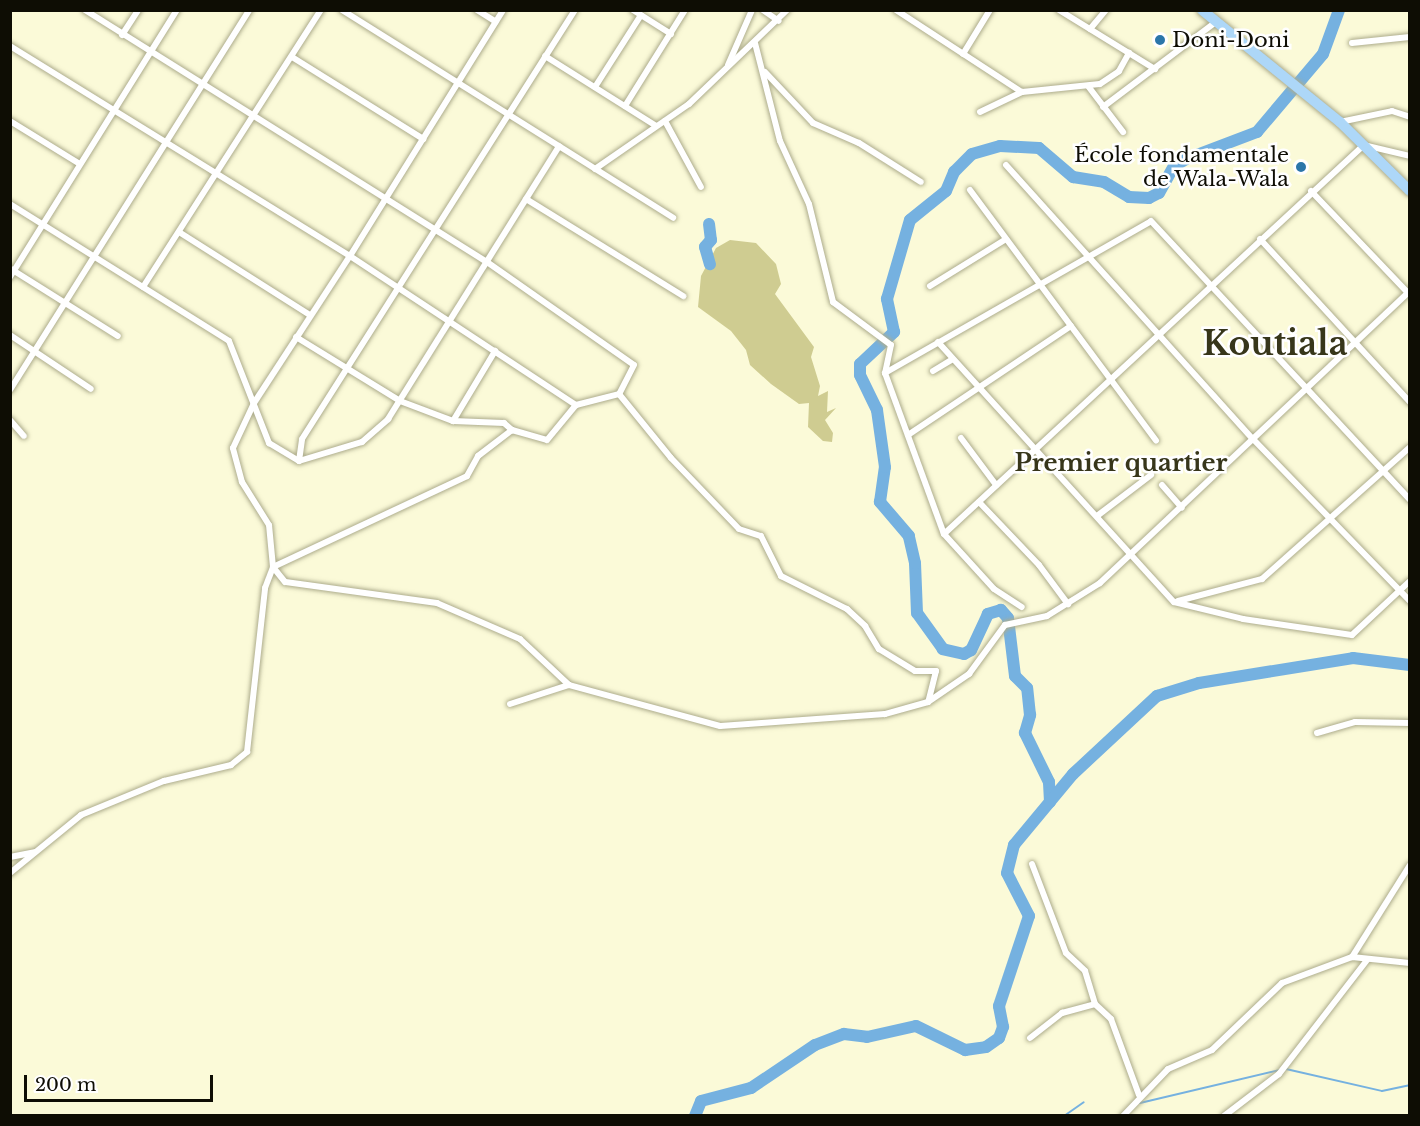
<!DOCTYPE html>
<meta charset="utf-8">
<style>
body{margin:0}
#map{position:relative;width:1420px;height:1126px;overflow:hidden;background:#fbfad8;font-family:"Libre Baskerville",serif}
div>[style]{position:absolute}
.green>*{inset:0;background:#cfcc91}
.stream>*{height:2px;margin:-1px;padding:0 1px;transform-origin:1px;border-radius:1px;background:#75b1e0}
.river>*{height:12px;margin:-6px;padding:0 6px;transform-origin:6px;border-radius:6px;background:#75b1e0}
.roads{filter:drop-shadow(0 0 2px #adac8c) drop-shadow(0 0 2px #adac8c)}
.minor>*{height:6px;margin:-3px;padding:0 3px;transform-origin:3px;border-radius:3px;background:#fff}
.primary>*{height:10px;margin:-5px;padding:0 5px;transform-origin:5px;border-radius:5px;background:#add7f8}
.dots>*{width:16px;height:16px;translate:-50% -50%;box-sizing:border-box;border:3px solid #fff;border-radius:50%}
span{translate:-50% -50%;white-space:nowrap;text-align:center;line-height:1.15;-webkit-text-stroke:5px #fff;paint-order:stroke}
.poi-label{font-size:21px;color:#0e0d04}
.left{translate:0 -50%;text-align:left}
.right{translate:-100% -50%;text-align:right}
.quarter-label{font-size:24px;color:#37361a;font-weight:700}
.town-label{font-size:33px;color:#37361a;font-weight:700}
.frame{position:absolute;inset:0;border:12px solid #0e0d04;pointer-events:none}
.scale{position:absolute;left:24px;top:1075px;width:189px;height:27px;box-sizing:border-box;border:3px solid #0e0d04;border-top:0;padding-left:8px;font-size:18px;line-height:21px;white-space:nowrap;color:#0e0d04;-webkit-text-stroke:4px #fff;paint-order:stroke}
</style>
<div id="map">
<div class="green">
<div style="clip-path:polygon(730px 240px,756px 243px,776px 264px,781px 284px,775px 294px,814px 347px,811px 357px,820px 386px,818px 396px,828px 391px,827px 412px,836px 408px,825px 420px,833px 433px,832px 442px,823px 441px,808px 427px,809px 403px,799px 404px,771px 384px,750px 365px,746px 350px,731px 331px,698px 307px,701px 276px,716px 248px)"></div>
</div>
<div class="stream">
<div style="left:1286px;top:1069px;width:98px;rotate:12.9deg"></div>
<div style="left:1382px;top:1091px;width:29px;rotate:-12deg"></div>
<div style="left:1140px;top:1103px;width:144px;rotate:-13.3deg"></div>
<div style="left:1064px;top:1116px;width:24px;rotate:-35deg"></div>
</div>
<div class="river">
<div style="left:709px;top:224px;width:16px;rotate:83deg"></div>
<div style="left:711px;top:240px;width:9px;rotate:131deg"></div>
<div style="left:705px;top:247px;width:18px;rotate:74deg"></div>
<div style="left:1050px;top:802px;width:20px;rotate:-93deg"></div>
<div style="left:1049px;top:782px;width:55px;rotate:-116.1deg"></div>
<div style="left:1025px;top:733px;width:19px;rotate:-74deg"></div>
<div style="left:1030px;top:715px;width:27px;rotate:-96deg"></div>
<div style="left:1027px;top:688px;width:17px;rotate:-135deg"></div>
<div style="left:1015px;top:676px;width:58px;rotate:-96.9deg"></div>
<div style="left:1008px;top:618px;width:11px;rotate:-131deg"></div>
<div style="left:1001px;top:610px;width:14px;rotate:163deg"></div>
<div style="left:988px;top:614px;width:40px;rotate:115deg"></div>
<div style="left:971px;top:650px;width:8px;rotate:150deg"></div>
<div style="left:964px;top:654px;width:22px;rotate:-167deg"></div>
<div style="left:943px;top:649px;width:44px;rotate:-125.8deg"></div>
<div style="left:917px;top:613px;width:50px;rotate:-92.3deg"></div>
<div style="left:915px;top:563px;width:28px;rotate:-103deg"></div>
<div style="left:909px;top:536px;width:45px;rotate:-130.5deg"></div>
<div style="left:880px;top:502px;width:35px;rotate:-82deg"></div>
<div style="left:885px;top:467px;width:58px;rotate:-98deg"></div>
<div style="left:877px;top:410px;width:39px;rotate:-116deg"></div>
<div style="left:860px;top:375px;width:11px;rotate:-90deg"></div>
<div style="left:860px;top:364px;width:47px;rotate:-43.3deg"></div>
<div style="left:894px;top:332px;width:34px;rotate:-102deg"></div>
<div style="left:887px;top:299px;width:82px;rotate:-73.8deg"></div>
<div style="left:910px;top:220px;width:46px;rotate:-38.9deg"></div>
<div style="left:946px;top:191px;width:21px;rotate:-67deg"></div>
<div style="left:954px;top:172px;width:25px;rotate:-45deg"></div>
<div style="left:972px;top:154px;width:29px;rotate:-16deg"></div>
<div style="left:1000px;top:146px;width:39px;rotate:3deg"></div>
<div style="left:1039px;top:148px;width:45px;rotate:40.5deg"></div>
<div style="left:1073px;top:177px;width:31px;rotate:9deg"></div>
<div style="left:1104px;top:182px;width:29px;rotate:31deg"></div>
<div style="left:1129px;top:197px;width:20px;rotate:3deg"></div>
<div style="left:1149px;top:198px;width:11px;rotate:-27deg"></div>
<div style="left:1159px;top:193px;width:31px;rotate:-61deg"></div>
<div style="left:1174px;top:166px;width:14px;rotate:-30deg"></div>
<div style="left:1186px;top:159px;width:76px;rotate:-20.8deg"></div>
<div style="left:1257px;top:132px;width:102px;rotate:-49.8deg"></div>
<div style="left:1323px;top:54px;width:47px;rotate:-70deg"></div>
<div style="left:695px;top:1116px;width:16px;rotate:-68deg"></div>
<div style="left:701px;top:1101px;width:52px;rotate:-14.6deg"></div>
<div style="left:751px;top:1088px;width:77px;rotate:-33.9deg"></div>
<div style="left:815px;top:1045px;width:31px;rotate:-21deg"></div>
<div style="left:844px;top:1034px;width:23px;rotate:7deg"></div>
<div style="left:867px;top:1037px;width:50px;rotate:-12.7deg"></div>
<div style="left:916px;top:1026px;width:55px;rotate:26.1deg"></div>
<div style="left:965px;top:1050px;width:21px;rotate:-8deg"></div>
<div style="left:986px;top:1047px;width:16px;rotate:-35deg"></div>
<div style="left:999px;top:1038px;width:12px;rotate:-70deg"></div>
<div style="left:1003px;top:1027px;width:21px;rotate:-101deg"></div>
<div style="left:999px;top:1006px;width:95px;rotate:-71.6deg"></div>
<div style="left:1029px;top:916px;width:48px;rotate:-117.1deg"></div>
<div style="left:1007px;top:873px;width:29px;rotate:-76deg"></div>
<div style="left:1014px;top:845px;width:92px;rotate:-50.3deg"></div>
<div style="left:1073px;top:774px;width:115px;rotate:-42.9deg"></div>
<div style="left:1157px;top:696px;width:44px;rotate:-17.2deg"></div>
<div style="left:1199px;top:683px;width:156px;rotate:-9.2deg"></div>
<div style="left:1353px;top:658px;width:57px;rotate:7deg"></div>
</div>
<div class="roads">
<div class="minor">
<div style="left:85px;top:10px;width:474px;rotate:32.1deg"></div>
<div style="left:487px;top:262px;width:179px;rotate:35deg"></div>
<div style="left:634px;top:365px;width:33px;rotate:117deg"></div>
<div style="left:342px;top:10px;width:391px;rotate:32.1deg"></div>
<div style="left:477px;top:10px;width:22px;rotate:32deg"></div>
<div style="left:633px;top:10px;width:45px;rotate:32.3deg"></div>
<div style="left:763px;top:10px;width:19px;rotate:35deg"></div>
<div style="left:896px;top:10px;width:150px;rotate:33.1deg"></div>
<div style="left:1059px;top:10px;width:113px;rotate:31.6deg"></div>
<div style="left:1090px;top:29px;width:25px;rotate:-50deg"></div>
<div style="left:122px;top:35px;width:30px;rotate:-57deg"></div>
<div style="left:755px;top:43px;width:101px;rotate:75.7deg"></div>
<div style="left:780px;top:141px;width:69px;rotate:65.3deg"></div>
<div style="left:809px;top:204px;width:101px;rotate:76.2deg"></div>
<div style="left:833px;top:302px;width:72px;rotate:36.6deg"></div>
<div style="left:891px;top:345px;width:29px;rotate:102deg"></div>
<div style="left:885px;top:373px;width:171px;rotate:69.9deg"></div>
<div style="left:944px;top:534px;width:74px;rotate:47.7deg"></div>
<div style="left:994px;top:589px;width:33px;rotate:33deg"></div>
<div style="left:1352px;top:43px;width:58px;rotate:-5.9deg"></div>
<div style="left:10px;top:46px;width:400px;rotate:31.7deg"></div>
<div style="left:350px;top:256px;width:271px;rotate:33.4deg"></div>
<div style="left:576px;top:405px;width:44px;rotate:-14.3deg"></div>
<div style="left:619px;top:394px;width:82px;rotate:50.9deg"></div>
<div style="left:671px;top:458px;width:98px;rotate:46.2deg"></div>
<div style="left:739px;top:529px;width:23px;rotate:18deg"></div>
<div style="left:761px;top:536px;width:45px;rotate:63.4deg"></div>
<div style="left:781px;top:576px;width:74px;rotate:26.6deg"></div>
<div style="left:847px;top:609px;width:25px;rotate:43deg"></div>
<div style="left:865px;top:626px;width:27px;rotate:59deg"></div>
<div style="left:879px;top:649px;width:42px;rotate:31.4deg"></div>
<div style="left:915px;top:671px;width:21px"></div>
<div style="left:936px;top:671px;width:32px;rotate:104deg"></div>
<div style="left:928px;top:702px;width:45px;rotate:164.4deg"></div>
<div style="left:885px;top:714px;width:165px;rotate:175.8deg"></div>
<div style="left:720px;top:726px;width:156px;rotate:-164.8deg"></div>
<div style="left:569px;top:685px;width:67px;rotate:-136.8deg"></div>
<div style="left:520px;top:639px;width:90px;rotate:-156.6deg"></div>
<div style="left:437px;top:603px;width:153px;rotate:-172.1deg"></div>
<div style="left:285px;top:582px;width:19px;rotate:-129deg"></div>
<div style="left:273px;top:567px;width:42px;rotate:-95.4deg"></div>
<div style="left:269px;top:525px;width:51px;rotate:-122.1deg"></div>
<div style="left:242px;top:482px;width:35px;rotate:-105deg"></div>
<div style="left:233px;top:448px;width:50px;rotate:-65deg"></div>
<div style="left:254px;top:403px;width:176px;rotate:-56.9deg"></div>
<div style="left:350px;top:256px;width:290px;rotate:-58.1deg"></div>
<div style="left:963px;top:54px;width:52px;rotate:-58.5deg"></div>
<div style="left:545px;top:56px;width:131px;rotate:32.2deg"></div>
<div style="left:292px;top:57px;width:155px;rotate:32deg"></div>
<div style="left:728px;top:65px;width:60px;rotate:-66.4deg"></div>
<div style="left:765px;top:72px;width:70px;rotate:46.7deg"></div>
<div style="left:813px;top:123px;width:50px;rotate:23.5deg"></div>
<div style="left:859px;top:143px;width:73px;rotate:32.2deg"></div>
<div style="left:1088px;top:86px;width:58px;rotate:52.7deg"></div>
<div style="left:595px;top:87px;width:85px;rotate:-57.4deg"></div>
<div style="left:625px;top:106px;width:113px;rotate:-58deg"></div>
<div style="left:1103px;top:107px;width:141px;rotate:-37deg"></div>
<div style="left:980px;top:112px;width:47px;rotate:-25.5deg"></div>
<div style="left:1022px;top:92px;width:78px;rotate:-5.9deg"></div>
<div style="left:1100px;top:84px;width:23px;rotate:-34deg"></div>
<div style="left:1119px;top:71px;width:21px;rotate:-61deg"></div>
<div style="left:10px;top:121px;width:82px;rotate:31.6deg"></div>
<div style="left:665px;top:121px;width:75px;rotate:61.4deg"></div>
<div style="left:1340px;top:122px;width:53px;rotate:-11.9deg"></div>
<div style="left:1392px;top:111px;width:19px;rotate:18deg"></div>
<div style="left:1006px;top:165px;width:369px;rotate:48deg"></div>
<div style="left:1253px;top:439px;width:226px;rotate:45.9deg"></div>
<div style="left:595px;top:169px;width:114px;rotate:-34.7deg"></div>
<div style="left:689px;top:104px;width:136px;rotate:-43.8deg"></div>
<div style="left:970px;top:190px;width:312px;rotate:53.4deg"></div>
<div style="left:1311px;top:191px;width:142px;rotate:46.4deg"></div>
<div style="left:526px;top:199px;width:185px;rotate:31.7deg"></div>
<div style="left:10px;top:204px;width:258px;rotate:32deg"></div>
<div style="left:229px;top:341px;width:110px;rotate:68.6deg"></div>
<div style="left:269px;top:443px;width:35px;rotate:31deg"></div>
<div style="left:299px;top:461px;width:66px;rotate:-16.8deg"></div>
<div style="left:362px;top:442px;width:35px;rotate:-41deg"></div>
<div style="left:388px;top:419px;width:322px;rotate:-57.9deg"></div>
<div style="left:179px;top:232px;width:155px;rotate:32.4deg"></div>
<div style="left:1260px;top:239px;width:222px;rotate:47.4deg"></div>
<div style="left:11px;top:269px;width:126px;rotate:32.1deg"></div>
<div style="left:10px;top:277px;width:315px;rotate:-58deg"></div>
<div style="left:930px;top:286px;width:89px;rotate:-31.7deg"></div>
<div style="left:143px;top:287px;width:329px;rotate:-57.3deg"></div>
<div style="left:10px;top:335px;width:97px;rotate:33.7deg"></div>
<div style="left:296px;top:337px;width:122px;rotate:31.6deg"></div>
<div style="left:400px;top:401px;width:57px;rotate:20.7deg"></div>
<div style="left:453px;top:421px;width:51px;rotate:2.2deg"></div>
<div style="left:504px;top:423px;width:11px;rotate:41deg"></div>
<div style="left:938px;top:342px;width:351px;rotate:47.8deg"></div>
<div style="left:1174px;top:602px;width:71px;rotate:13.8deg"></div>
<div style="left:1243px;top:619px;width:110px;rotate:8.4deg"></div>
<div style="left:1352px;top:635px;width:79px;rotate:-43deg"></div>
<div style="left:933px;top:371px;width:23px;rotate:-31deg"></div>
<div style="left:885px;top:373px;width:306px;rotate:-29.7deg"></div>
<div style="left:1151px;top:221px;width:381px;rotate:47.1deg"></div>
<div style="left:10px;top:390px;width:449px;rotate:-57.8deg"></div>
<div style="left:10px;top:420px;width:21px;rotate:49deg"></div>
<div style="left:453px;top:421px;width:82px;rotate:-59deg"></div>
<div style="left:908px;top:435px;width:196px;rotate:-33.8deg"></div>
<div style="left:961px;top:438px;width:59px;rotate:53.3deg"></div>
<div style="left:299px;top:461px;width:22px;rotate:-82deg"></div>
<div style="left:302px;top:439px;width:508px;rotate:-57.53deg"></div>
<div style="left:1162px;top:485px;width:30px;rotate:49deg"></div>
<div style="left:979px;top:502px;width:87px;rotate:46.4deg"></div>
<div style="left:1039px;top:565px;width:49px;rotate:53.4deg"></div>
<div style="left:1097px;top:516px;width:68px;rotate:-37.2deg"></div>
<div style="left:944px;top:534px;width:572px;rotate:-42.81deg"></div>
<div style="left:1364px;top:145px;width:47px;rotate:13.4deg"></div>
<div style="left:1178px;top:601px;width:87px;rotate:-14.7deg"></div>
<div style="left:1262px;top:579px;width:198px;rotate:-41.7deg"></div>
<div style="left:928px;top:702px;width:50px;rotate:-34.3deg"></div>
<div style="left:969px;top:674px;width:61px;rotate:-53.7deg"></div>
<div style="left:1005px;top:625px;width:43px;rotate:-12.1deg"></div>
<div style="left:1047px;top:616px;width:62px;rotate:-31.9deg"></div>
<div style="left:1100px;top:583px;width:426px;rotate:-43.3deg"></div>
<div style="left:510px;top:704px;width:62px;rotate:-17.9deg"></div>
<div style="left:1317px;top:733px;width:40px;rotate:-16deg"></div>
<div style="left:1355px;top:722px;width:55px;rotate:1deg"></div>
<div style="left:10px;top:857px;width:25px;rotate:-11deg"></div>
<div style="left:1032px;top:864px;width:95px;rotate:69.1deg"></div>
<div style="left:1066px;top:953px;width:26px;rotate:43deg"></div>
<div style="left:1085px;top:971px;width:34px;rotate:73deg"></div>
<div style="left:10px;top:873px;width:92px;rotate:-39.2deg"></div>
<div style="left:81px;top:815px;width:90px;rotate:-22.3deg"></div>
<div style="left:164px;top:781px;width:69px;rotate:-13.4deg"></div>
<div style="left:231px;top:765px;width:21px;rotate:-39deg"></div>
<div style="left:247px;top:752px;width:165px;rotate:-83.7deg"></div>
<div style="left:265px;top:588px;width:22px;rotate:-69deg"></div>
<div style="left:273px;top:567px;width:214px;rotate:-25.1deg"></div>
<div style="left:467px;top:476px;width:23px;rotate:-61deg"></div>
<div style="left:478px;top:456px;width:43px;rotate:-37.4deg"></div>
<div style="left:512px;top:430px;width:36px;rotate:16deg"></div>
<div style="left:547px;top:440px;width:45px;rotate:-50.4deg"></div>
<div style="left:1352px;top:957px;width:109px;rotate:-57.8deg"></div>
<div style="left:1030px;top:1038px;width:41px;rotate:-38deg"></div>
<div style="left:1062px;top:1013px;width:34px;rotate:-15deg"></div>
<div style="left:1095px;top:1004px;width:22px;rotate:43deg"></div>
<div style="left:1111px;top:1019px;width:81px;rotate:69.8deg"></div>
<div style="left:1123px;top:1116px;width:65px;rotate:-46.2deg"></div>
<div style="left:1168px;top:1069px;width:48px;rotate:-23.4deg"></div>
<div style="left:1212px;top:1050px;width:97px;rotate:-43.7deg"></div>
<div style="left:1282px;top:983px;width:75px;rotate:-20.4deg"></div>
<div style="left:1352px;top:957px;width:58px;rotate:5.9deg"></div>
<div style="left:1224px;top:1116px;width:69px;rotate:-37.4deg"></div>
<div style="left:1279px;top:1074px;width:145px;rotate:-52.3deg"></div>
</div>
<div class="primary">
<div style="left:1202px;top:10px;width:178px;rotate:39.1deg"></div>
<div style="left:1340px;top:122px;width:98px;rotate:44.6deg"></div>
</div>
</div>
<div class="dots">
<div style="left:1160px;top:40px;background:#2b76a9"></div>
<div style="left:1301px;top:167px;background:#2b76a9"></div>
</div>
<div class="poi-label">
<span class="left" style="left:1172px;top:40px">Doni-Doni</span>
<span class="right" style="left:1289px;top:167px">École fondamentale<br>de Wala-Wala</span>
</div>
<div class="quarter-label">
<span style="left:1121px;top:463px">Premier quartier</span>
</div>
<div class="town-label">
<span style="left:1275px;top:344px">Koutiala</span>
</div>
<div class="frame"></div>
<div class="scale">200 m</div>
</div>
